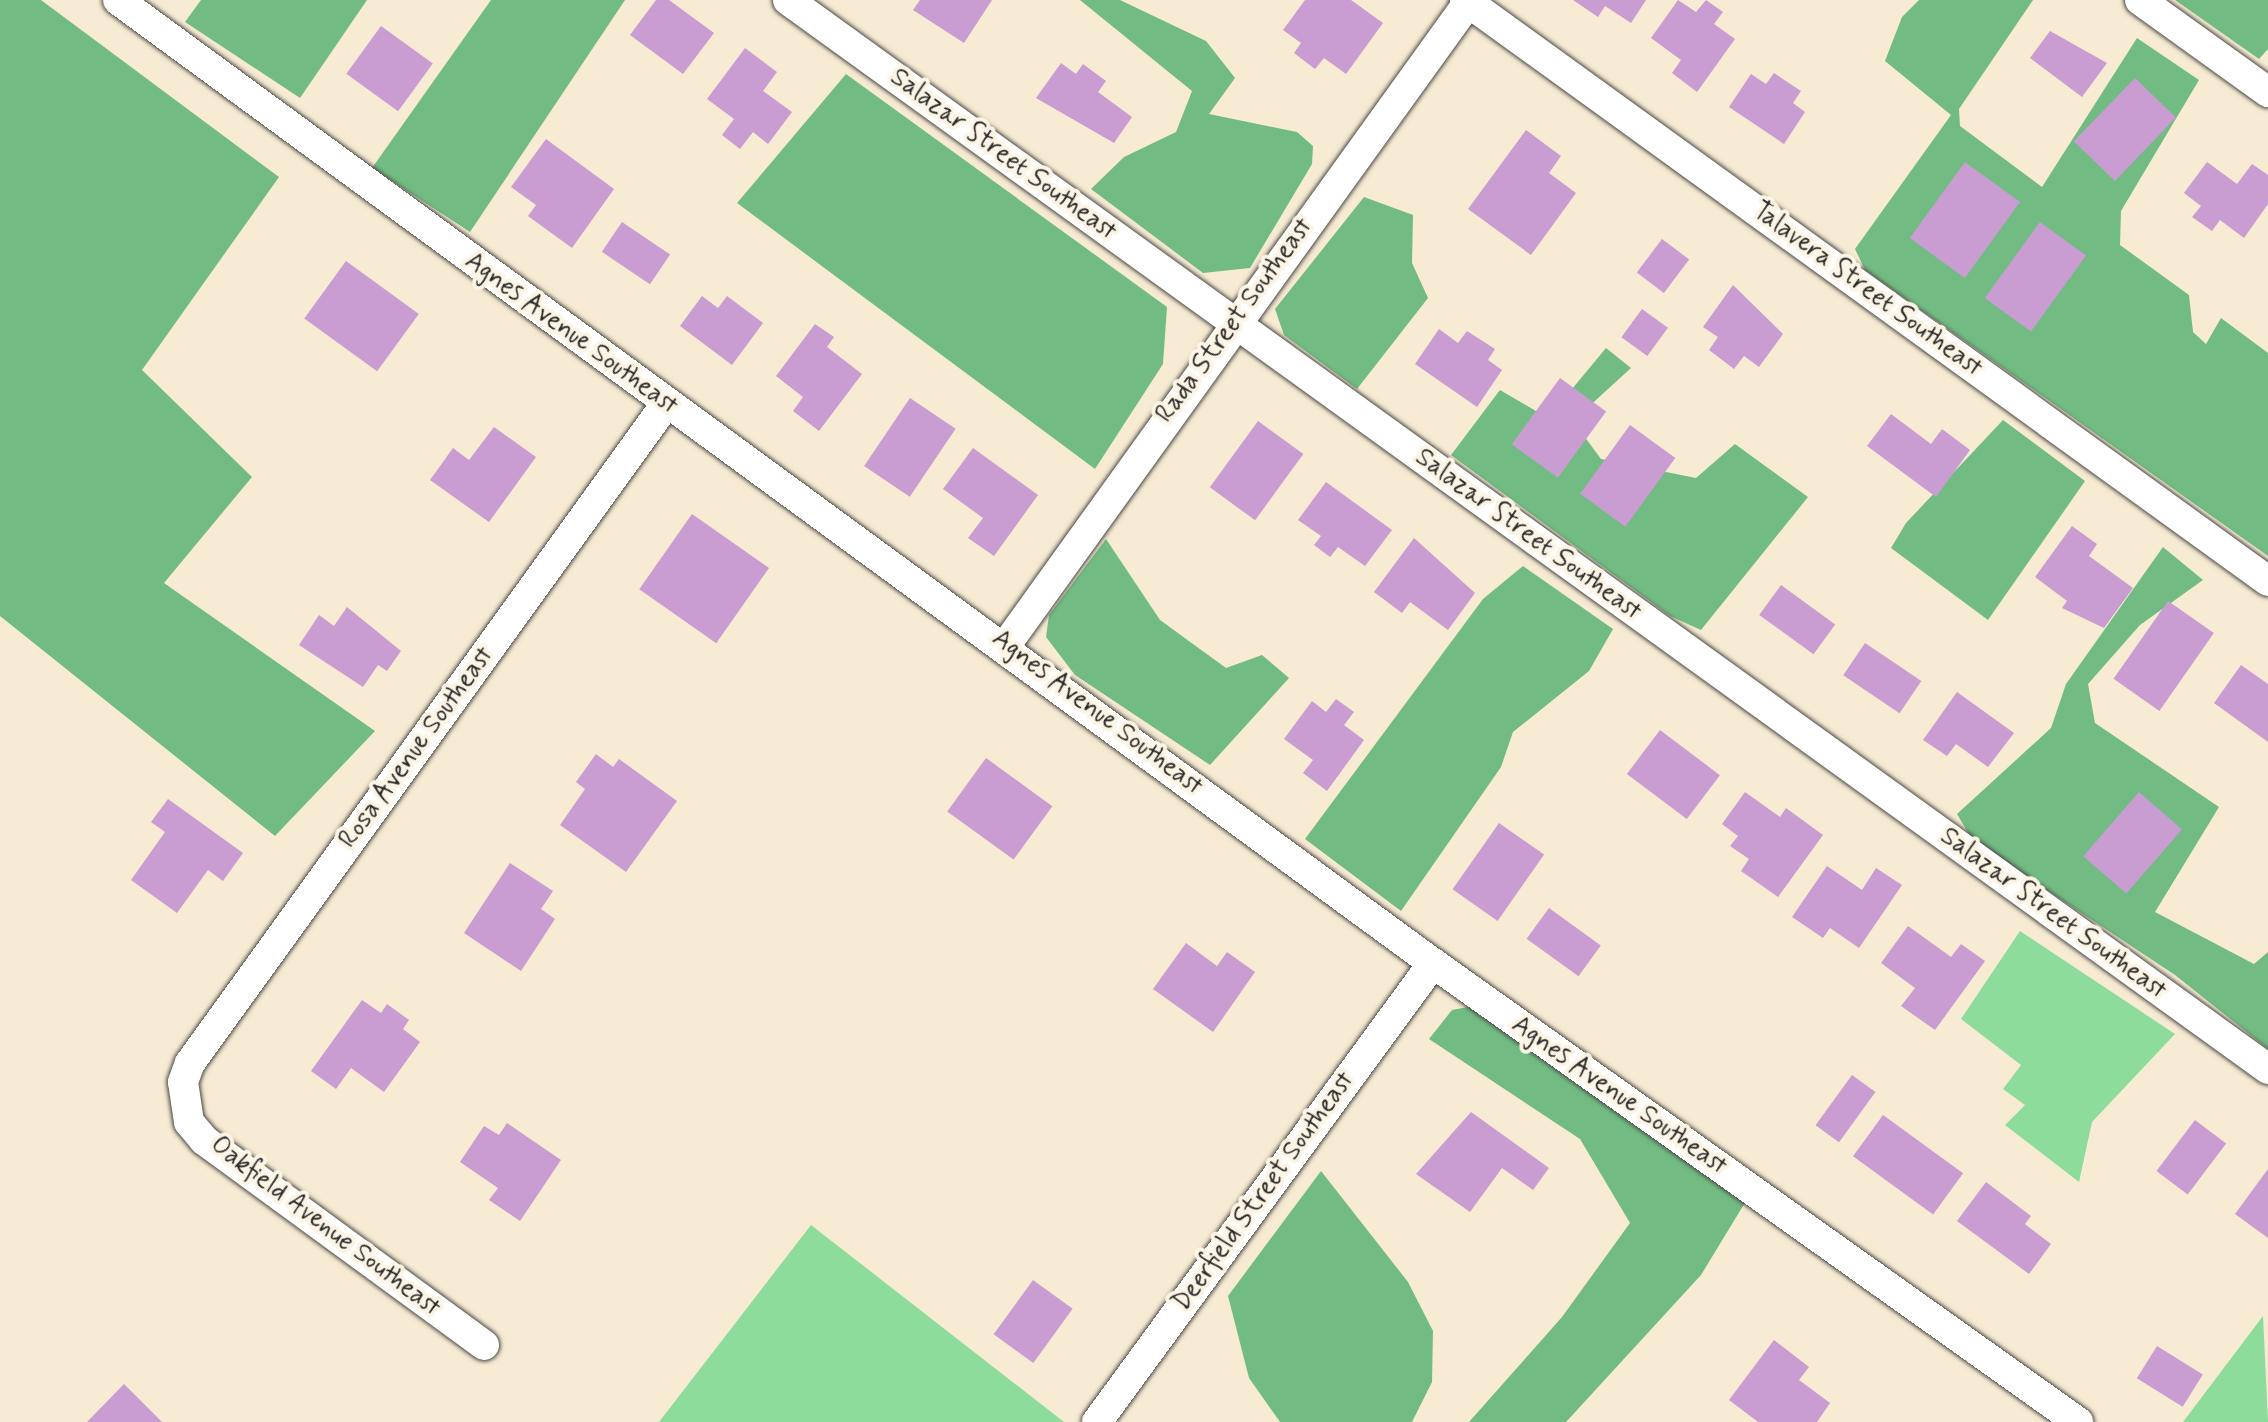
<!DOCTYPE html>
<style>
body{margin:0}
#map{position:relative;width:2268px;height:1422px;overflow:hidden;background:#f7ebd3;font-family:Mynerve,sans-serif}
div>[style]{position:absolute}
.green>*{inset:0;background:#8ddc9b}
.forest>*{inset:0;background:#72bc83}
.building>*{inset:0;background:#c99cd2;transform-origin:0 0}
.roads{filter:drop-shadow(0 0 2px #4a4844) drop-shadow(0 0 2px #4a4844)}
.street>*{height:30px;margin:-15px;padding:0 15px;transform-origin:15px;border-radius:15px;background:#fff}
span{translate:-50% -50%;white-space:nowrap;text-align:center;line-height:1.15;-webkit-text-stroke:8px #fcf5e5;paint-order:stroke}
.street-label{font-size:26px;color:#2b2b2b}
</style>
<div id="map">
<div class="green">
<div style="clip-path:polygon(2020px 931px,2175px 1034px,2092px 1122px,2079px 1182px,2005px 1125px,2025px 1105px,2003px 1089px,2021px 1065px,1961px 1019px)"></div>
<div style="clip-path:polygon(811px 1225px,1064px 1422px,659px 1422px)"></div>
<div style="clip-path:polygon(2263px 1316px,2268px 1422px,2183px 1422px)"></div>
</div>
<div class="forest">
<div style="clip-path:polygon(0 0,41px 0,279px 177px,142px 370px,252px 477px,164px 583px,375px 731px,275px 836px,0 616px)"></div>
<div style="clip-path:polygon(201px 0,367px 0,300px 98px,185px 22px)"></div>
<div style="clip-path:polygon(491px 0,625px 0,470px 232px,372px 168px)"></div>
<div style="clip-path:polygon(1080px 0,1120px 0,1206px 41px,1235px 78px,1209px 114px,1297px 132px,1313px 146px,1312px 164px,1250px 268px,1203px 273px,1091px 189px,1124px 157px,1176px 132px,1192px 91px)"></div>
<div style="clip-path:polygon(1919px 0,2033px 0,1959px 109px,1960px 126px,2042px 187px,2137px 38px,2199px 80px,2121px 211px,2120px 245px,2189px 295px,2193px 332px,2206px 344px,2221px 318px,2268px 353px,2268px 556px,1865px 270px,1855px 249px,1951px 115px,1885px 61px,1902px 17px)"></div>
<div style="clip-path:polygon(2175px 0,2268px 0,2268px 49px,2259px 59px)"></div>
<div style="clip-path:polygon(846px 74px,1167px 307px,1163px 364px,1095px 469px,737px 203px)"></div>
<div style="clip-path:polygon(1364px 197px,1413px 215px,1412px 263px,1428px 298px,1357px 389px,1284px 335px,1275px 309px)"></div>
<div style="clip-path:polygon(1606px 348px,1631px 368px,1573px 421px,1601px 459px,1696px 478px,1735px 444px,1808px 497px,1701px 630px,1670px 616px,1451px 455px,1500px 390px,1548px 418px)"></div>
<div style="clip-path:polygon(2003px 420px,2085px 481px,1988px 620px,1891px 548px,1906px 523px)"></div>
<div style="clip-path:polygon(1106px 539px,1160px 620px,1226px 668px,1262px 655px,1289px 678px,1210px 765px,1075px 675px,1046px 637px,1049px 615px)"></div>
<div style="clip-path:polygon(2163px 547px,2203px 580px,2140px 625px,2088px 684px,2095px 723px,2219px 807px,2155px 912px,2254px 964px,2268px 952px,2268px 1049px,2175px 975px,1973px 841px,1957px 814px,2051px 728px,2066px 684px)"></div>
<div style="clip-path:polygon(1523px 566px,1613px 629px,1589px 671px,1513px 732px,1501px 767px,1401px 911px,1305px 839px,1483px 599px)"></div>
<div style="clip-path:polygon(1473px 1006px,1746px 1201px,1701px 1275px,1566px 1422px,1469px 1422px,1562px 1317px,1630px 1223px,1580px 1139px,1429px 1039px,1452px 1010px)"></div>
<div style="clip-path:polygon(1321px 1171px,1408px 1282px,1433px 1331px,1432px 1382px,1412px 1422px,1280px 1422px,1249px 1378px,1228px 1296px)"></div>
</div>
<div class="building">
<div style="clip-path:polygon(656px 0,669px 0,714px 33px,683px 74px,630px 35px)"></div>
<div style="clip-path:polygon(920px 0,992px 0,964px 43px,913px 10px)"></div>
<div style="clip-path:polygon(1305px 0,1351px 0,1383px 23px,1346px 74px,1324px 58px,1315px 69px,1294px 53px,1301px 43px,1283px 30px)"></div>
<div style="clip-path:polygon(1573px 0,1646px 0,1631px 23px,1605px 6px,1598px 17px)"></div>
<div style="clip-path:polygon(1678px 0,1696px 12px,1706px 0,1723px 12px,1714px 24px,1735px 39px,1697px 92px,1672px 73px,1681px 60px,1651px 38px)"></div>
<div style="left:381px;top:26px;width:64px;height:59px;rotate:36deg"></div>
<div style="clip-path:polygon(2050px 31px,2107px 63px,2082px 97px,2030px 58px)"></div>
<div style="clip-path:polygon(745px 48px,777px 72px,763px 91px,792px 112px,768px 144px,753px 132px,740px 149px,722px 135px,734px 119px,707px 99px)"></div>
<div style="clip-path:polygon(1061px 63px,1076px 74px,1083px 64px,1106px 81px,1098px 92px,1132px 117px,1114px 143px,1036px 98px)"></div>
<div style="clip-path:polygon(1774px 73px,1801px 91px,1793px 103px,1805px 112px,1784px 144px,1729px 107px,1751px 74px,1766px 84px)"></div>
<div style="left:2135px;top:78px;width:57px;height:88px;rotate:44deg"></div>
<div style="clip-path:polygon(1526px 130px,1561px 156px,1549px 173px,1576px 193px,1531px 255px,1468px 209px)"></div>
<div style="clip-path:polygon(546px 139px,614px 189px,572px 248px,528px 216px,536px 205px,511px 187px)"></div>
<div style="left:1965px;top:162px;width:68px;height:94px;rotate:36deg"></div>
<div style="clip-path:polygon(2207px 162px,2237px 184px,2252px 164px,2268px 175px,2268px 204px,2244px 238px,2220px 220px,2212px 231px,2192px 217px,2201px 206px,2184px 193px)"></div>
<div style="left:622px;top:222px;width:58px;height:36px;rotate:34deg"></div>
<div style="left:2040px;top:222px;width:57px;height:94px;rotate:36deg"></div>
<div style="left:1662px;top:239px;width:34px;height:42px;rotate:37deg"></div>
<div style="left:346px;top:261px;width:90px;height:71px;rotate:36deg"></div>
<div style="clip-path:polygon(1733px 285px,1783px 334px,1759px 367px,1744px 356px,1734px 369px,1709px 350px,1718px 337px,1703px 327px)"></div>
<div style="clip-path:polygon(702px 296px,718px 308px,727px 296px,763px 323px,732px 365px,680px 326px)"></div>
<div style="left:1642px;top:309px;width:32px;height:35px;rotate:36deg"></div>
<div style="clip-path:polygon(815px 324px,834px 337px,827px 347px,862px 374px,819px 431px,793px 411px,803px 397px,776px 376px)"></div>
<div style="clip-path:polygon(1439px 329px,1458px 343px,1467px 331px,1495px 349px,1488px 360px,1502px 370px,1477px 407px,1415px 364px)"></div>
<div style="left:1560px;top:378px;width:57px;height:82px;rotate:36deg"></div>
<div style="left:910px;top:398px;width:55px;height:82px;rotate:34deg"></div>
<div style="clip-path:polygon(1891px 414px,1931px 444px,1942px 429px,1970px 450px,1936px 497px,1867px 446px)"></div>
<div style="left:1258px;top:421px;width:56px;height:82px;rotate:36deg"></div>
<div style="left:1630px;top:425px;width:56px;height:85px;rotate:36deg"></div>
<div style="clip-path:polygon(494px 427px,536px 457px,489px 522px,430px 480px,453px 448px,469px 460px)"></div>
<div style="clip-path:polygon(973px 448px,1038px 495px,994px 556px,968px 538px,983px 518px,943px 489px)"></div>
<div style="clip-path:polygon(1326px 482px,1392px 530px,1365px 566px,1338px 547px,1330px 557px,1314px 545px,1321px 536px,1298px 520px)"></div>
<div style="left:692px;top:514px;width:94px;height:92px;rotate:35deg"></div>
<div style="clip-path:polygon(2072px 526px,2097px 544px,2089px 556px,2133px 588px,2104px 628px,2062px 608px,2067px 601px,2035px 577px)"></div>
<div style="clip-path:polygon(1414px 538px,1475px 593px,1448px 630px,1410px 602px,1402px 613px,1374px 592px)"></div>
<div style="left:1781px;top:585px;width:67px;height:37px;rotate:36deg"></div>
<div style="left:2168px;top:601px;width:56px;height:95px;rotate:35deg"></div>
<div style="clip-path:polygon(347px 607px,401px 651px,387px 671px,378px 665px,363px 687px,299px 645px,319px 615px,334px 626px)"></div>
<div style="left:1865px;top:643px;width:68px;height:39px;rotate:34deg"></div>
<div style="clip-path:polygon(2241px 665px,2268px 684px,2268px 742px,2214px 703px)"></div>
<div style="clip-path:polygon(1957px 692px,2014px 733px,1988px 767px,1956px 744px,1947px 756px,1923px 740px)"></div>
<div style="clip-path:polygon(1336px 699px,1354px 712px,1344px 725px,1364px 740px,1327px 791px,1303px 773px,1313px 760px,1284px 739px,1312px 701px,1326px 712px)"></div>
<div style="left:1660px;top:730px;width:75px;height:55px;rotate:37deg"></div>
<div style="clip-path:polygon(596px 754px,613px 767px,619px 759px,677px 801px,626px 872px,560px 825px,585px 789px,576px 782px)"></div>
<div style="left:986px;top:758px;width:82px;height:66px;rotate:36deg"></div>
<div style="clip-path:polygon(1745px 792px,1780px 817px,1786px 808px,1823px 835px,1778px 897px,1741px 871px,1749px 859px,1730px 846px,1738px 836px,1722px 824px)"></div>
<div style="left:2139px;top:792px;width:57px;height:85px;rotate:41deg"></div>
<div style="clip-path:polygon(168px 799px,243px 853px,223px 881px,208px 870px,177px 913px,131px 880px,165px 832px,151px 822px)"></div>
<div style="left:1499px;top:823px;width:55px;height:81px;rotate:35deg"></div>
<div style="clip-path:polygon(510px 863px,553px 891px,541px 909px,555px 919px,521px 971px,464px 933px)"></div>
<div style="clip-path:polygon(1827px 866px,1862px 890px,1876px 868px,1902px 885px,1859px 948px,1830px 928px,1823px 938px,1792px 917px)"></div>
<div style="left:1549px;top:908px;width:64px;height:38px;rotate:36deg"></div>
<div style="clip-path:polygon(1908px 926px,1951px 957px,1961px 944px,1985px 961px,1935px 1030px,1901px 1006px,1915px 988px,1881px 963px)"></div>
<div style="clip-path:polygon(1186px 943px,1217px 966px,1227px 952px,1255px 972px,1213px 1032px,1153px 989px)"></div>
<div style="clip-path:polygon(362px 1000px,381px 1013px,387px 1004px,409px 1020px,403px 1029px,420px 1042px,384px 1092px,351px 1068px,336px 1089px,311px 1071px)"></div>
<div style="left:1852px;top:1075px;width:29px;height:62px;rotate:36deg"></div>
<div style="clip-path:polygon(1471px 1112px,1549px 1168px,1533px 1190px,1502px 1168px,1470px 1212px,1416px 1174px)"></div>
<div style="left:1883px;top:1115px;width:99px;height:51px;rotate:36deg"></div>
<div style="left:2195px;top:1120px;width:39px;height:64px;rotate:37deg"></div>
<div style="clip-path:polygon(507px 1123px,561px 1160px,520px 1221px,489px 1200px,498px 1188px,460px 1162px,484px 1126px,499px 1135px)"></div>
<div style="clip-path:polygon(2268px 1169px,2268px 1238px,2235px 1214px)"></div>
<div style="clip-path:polygon(1986px 1182px,2031px 1216px,2025px 1224px,2051px 1244px,2029px 1274px,1957px 1221px)"></div>
<div style="left:1033px;top:1280px;width:49px;height:67px;rotate:36deg"></div>
<div style="clip-path:polygon(1774px 1340px,1809px 1367px,1799px 1380px,1830px 1403px,1817px 1422px,1758px 1422px,1729px 1400px)"></div>
<div style="left:2157px;top:1346px;width:54px;height:38px;rotate:32deg"></div>
<div style="clip-path:polygon(124px 1384px,162px 1422px,87px 1422px)"></div>
</div>
<div class="roads">
<div class="street">
<div style="left:118px;top:0;width:1630px;rotate:36.22deg"></div>
<div style="left:1433px;top:963px;width:792px;rotate:35.44deg"></div>
<div style="left:788px;top:0;width:1826px;rotate:35.84deg"></div>
<div style="left:1465px;top:0;width:991px;rotate:35.89deg"></div>
<div style="left:2140px;top:0;width:158px;rotate:35.7deg"></div>
<div style="left:1006px;top:645px;width:795px;rotate:-54.27deg"></div>
<div style="left:484px;top:1345px;width:347px;rotate:-143.8deg"></div>
<div style="left:204px;top:1140px;width:23px;rotate:-130deg"></div>
<div style="left:189px;top:1122px;width:40px;rotate:-98.5deg"></div>
<div style="left:183px;top:1082px;width:20px;rotate:-70deg"></div>
<div style="left:190px;top:1063px;width:813px;rotate:-54.16deg"></div>
<div style="left:1097px;top:1422px;width:569px;rotate:-53.79deg"></div>
</div>
</div>
<div class="street-label">
<span style="left:1003px;top:155px;rotate:36deg">Salazar Street Southeast</span>
<span style="left:1867px;top:290px;rotate:36deg">Talavera Street Southeast</span>
<span style="left:1235px;top:321px;rotate:-54deg">Rada Street Southeast</span>
<span style="left:571px;top:334px;rotate:36deg">Agnes Avenue Southeast</span>
<span style="left:1528px;top:535px;rotate:36deg">Salazar Street Southeast</span>
<span style="left:1097px;top:713px;rotate:37deg">Agnes Avenue Southeast</span>
<span style="left:417px;top:748px;rotate:-54deg">Rosa Avenue Southeast</span>
<span style="left:2053px;top:914px;rotate:36deg">Salazar Street Southeast</span>
<span style="left:1619px;top:1096px;rotate:35deg">Agnes Avenue Southeast</span>
<span style="left:1264px;top:1192px;rotate:-54deg">Deerfield Street Southeast</span>
<span style="left:325px;top:1227px;rotate:37deg">Oakfield Avenue Southeast</span>
</div>
</div>
